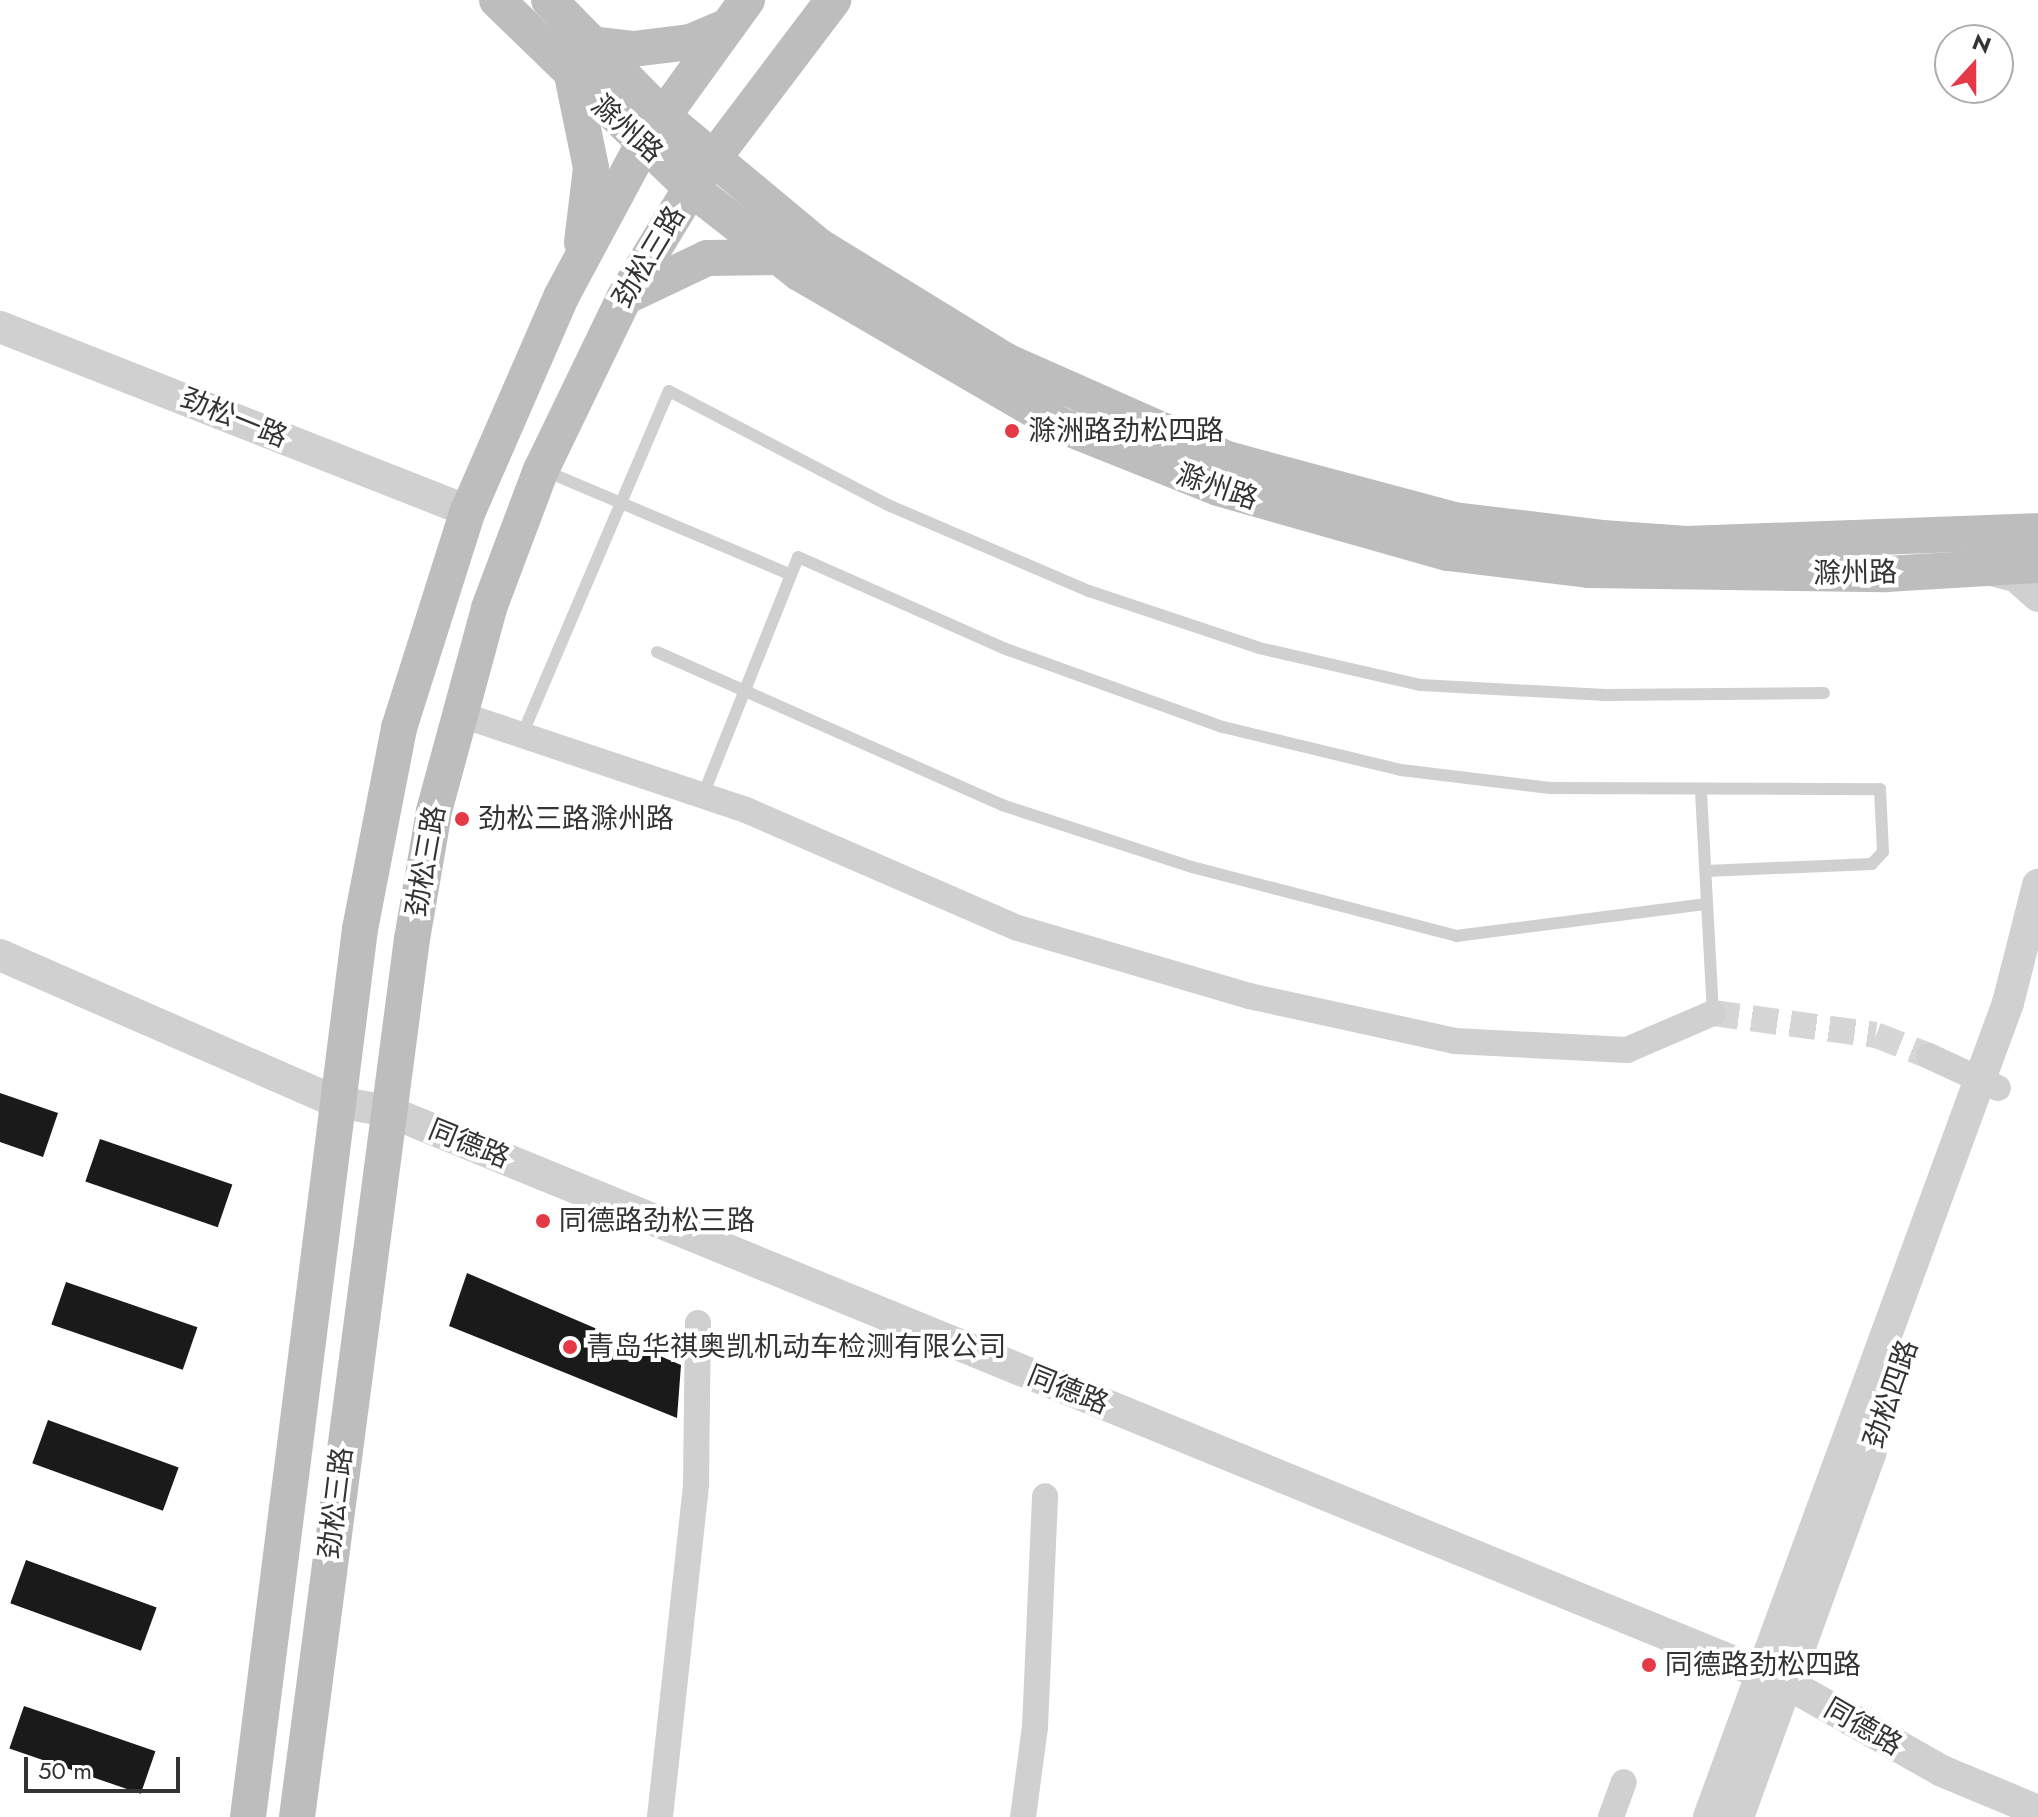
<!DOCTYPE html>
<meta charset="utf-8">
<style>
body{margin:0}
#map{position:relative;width:2038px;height:1817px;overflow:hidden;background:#fff;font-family:Jost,"Noto Sans SC",sans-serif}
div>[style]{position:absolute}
.building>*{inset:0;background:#1a1a1a;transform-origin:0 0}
.minor-tunnel>*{height:26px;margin-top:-13px;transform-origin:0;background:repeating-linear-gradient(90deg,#d6d6d6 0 26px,transparent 0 39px)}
.service>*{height:12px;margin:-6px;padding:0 6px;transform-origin:6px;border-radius:6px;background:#d0d0d0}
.minor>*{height:26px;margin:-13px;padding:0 13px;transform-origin:13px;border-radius:13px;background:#d0d0d0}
.tertiary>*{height:32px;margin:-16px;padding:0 16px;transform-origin:16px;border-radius:16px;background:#d0d0d0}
.secondary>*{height:36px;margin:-18px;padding:0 18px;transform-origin:18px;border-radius:18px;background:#bdbdbd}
.dots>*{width:22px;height:22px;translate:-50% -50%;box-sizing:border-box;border:4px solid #fff;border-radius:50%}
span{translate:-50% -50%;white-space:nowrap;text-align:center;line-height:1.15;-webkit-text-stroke:8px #fff;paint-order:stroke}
.street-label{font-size:28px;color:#333}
.poi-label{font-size:28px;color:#333}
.left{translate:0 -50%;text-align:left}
.north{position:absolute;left:1934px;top:24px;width:80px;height:80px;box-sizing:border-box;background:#fff;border:2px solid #adadad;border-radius:50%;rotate:21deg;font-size:22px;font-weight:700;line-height:32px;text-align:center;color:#333}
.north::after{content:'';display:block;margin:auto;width:28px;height:36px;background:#e63946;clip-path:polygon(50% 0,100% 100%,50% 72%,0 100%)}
.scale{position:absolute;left:24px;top:1757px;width:156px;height:36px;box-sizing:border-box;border:4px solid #333;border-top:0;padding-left:10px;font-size:24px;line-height:28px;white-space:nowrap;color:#333;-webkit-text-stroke:6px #fff;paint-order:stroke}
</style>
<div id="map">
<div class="building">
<div style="clip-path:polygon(0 1093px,58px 1113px,43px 1157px,0 1142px)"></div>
<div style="left:100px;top:1139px;width:140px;height:45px;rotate:19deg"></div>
<div style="clip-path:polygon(467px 1273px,681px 1365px,677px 1418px,449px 1326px)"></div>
<div style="left:66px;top:1282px;width:139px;height:45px;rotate:19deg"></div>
<div style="left:48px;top:1420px;width:139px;height:46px;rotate:20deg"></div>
<div style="left:26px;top:1560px;width:139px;height:46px;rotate:20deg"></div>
<div style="left:24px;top:1706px;width:139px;height:45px;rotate:19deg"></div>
</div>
<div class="minor-tunnel">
<div style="left:1713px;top:1013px;width:164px;rotate:7.7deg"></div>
<div style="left:1876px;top:1035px;width:57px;rotate:21.6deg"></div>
</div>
<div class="service">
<div style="left:543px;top:470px;width:269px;rotate:22.9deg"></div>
<div style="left:657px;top:652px;width:377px;rotate:23.9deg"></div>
<div style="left:1002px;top:805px;width:200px;rotate:18.1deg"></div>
<div style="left:1192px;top:867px;width:273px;rotate:14.6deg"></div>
<div style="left:1456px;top:936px;width:253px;rotate:-7.3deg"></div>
<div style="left:522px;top:735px;width:374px;rotate:-66.9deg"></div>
<div style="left:669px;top:391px;width:247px;rotate:27.5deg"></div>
<div style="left:888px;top:505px;width:219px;rotate:23.2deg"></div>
<div style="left:1089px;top:591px;width:179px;rotate:18.5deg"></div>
<div style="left:1259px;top:648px;width:166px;rotate:12.9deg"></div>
<div style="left:1421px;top:685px;width:184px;rotate:3.1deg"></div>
<div style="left:1605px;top:695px;width:219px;rotate:-0.5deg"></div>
<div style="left:1701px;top:792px;width:221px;rotate:86.9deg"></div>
<div style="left:703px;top:795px;width:256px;rotate:-68.2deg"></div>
<div style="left:798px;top:557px;width:224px;rotate:23.9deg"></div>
<div style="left:1003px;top:648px;width:234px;rotate:19.8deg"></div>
<div style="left:1223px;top:727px;width:183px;rotate:13.6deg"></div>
<div style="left:1401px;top:770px;width:150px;rotate:6.9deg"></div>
<div style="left:1550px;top:788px;width:330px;rotate:0.2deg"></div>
<div style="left:1880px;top:789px;width:63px;rotate:87.3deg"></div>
<div style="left:1883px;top:852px;width:16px;rotate:133deg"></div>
<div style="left:1872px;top:864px;width:166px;rotate:177.6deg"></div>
</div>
<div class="minor">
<div style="left:459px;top:714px;width:303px;rotate:18.5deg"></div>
<div style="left:746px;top:810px;width:296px;rotate:23.5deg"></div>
<div style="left:1018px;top:928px;width:241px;rotate:16.4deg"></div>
<div style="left:1249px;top:996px;width:211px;rotate:12.3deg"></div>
<div style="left:1455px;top:1041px;width:172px;rotate:3deg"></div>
<div style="left:1627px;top:1050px;width:94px;rotate:-23.3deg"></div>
<div style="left:1929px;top:1056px;width:76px;rotate:24.9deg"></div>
<div style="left:660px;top:1817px;width:336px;rotate:-83.8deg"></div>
<div style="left:696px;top:1483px;width:160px;rotate:-89.3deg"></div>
<div style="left:1023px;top:1817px;width:91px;rotate:-82.4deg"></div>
<div style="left:1035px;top:1727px;width:231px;rotate:-87.5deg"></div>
<div style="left:1611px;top:1817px;width:37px;rotate:-70deg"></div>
</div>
<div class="tertiary">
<div style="left:0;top:327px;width:503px;rotate:21.46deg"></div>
<div style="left:1987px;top:569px;width:30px;rotate:14deg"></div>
<div style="left:2016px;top:576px;width:30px;rotate:42deg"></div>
<div style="left:0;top:955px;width:368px;rotate:23.6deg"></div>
<div style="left:337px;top:1102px;width:52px;rotate:10deg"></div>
<div style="left:388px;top:1111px;width:1515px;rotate:22.26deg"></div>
<div style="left:1790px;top:1685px;width:175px;rotate:29.5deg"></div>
<div style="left:1942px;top:1771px;width:104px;rotate:22.6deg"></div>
<div style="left:1709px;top:1817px;width:867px;rotate:-69.83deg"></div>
<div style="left:2008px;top:1003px;width:122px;rotate:-75.7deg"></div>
<div style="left:1738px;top:1817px;width:388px;rotate:-70deg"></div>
</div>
<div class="secondary">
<div style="left:497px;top:0;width:270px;rotate:44.1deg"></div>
<div style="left:691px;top:188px;width:137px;rotate:38.2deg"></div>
<div style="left:799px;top:273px;width:300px;rotate:30.2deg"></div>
<div style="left:1058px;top:424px;width:172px;rotate:21.8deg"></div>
<div style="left:1218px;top:488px;width:239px;rotate:15.8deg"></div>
<div style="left:1448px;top:553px;width:141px;rotate:6.9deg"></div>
<div style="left:1588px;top:570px;width:298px;rotate:0.8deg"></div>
<div style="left:1886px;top:574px;width:152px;rotate:-3.4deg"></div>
<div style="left:549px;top:0;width:164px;rotate:45.5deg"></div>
<div style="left:664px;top:117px;width:202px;rotate:39.8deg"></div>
<div style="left:819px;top:246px;width:217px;rotate:31.6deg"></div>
<div style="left:1004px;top:360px;width:244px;rotate:23.9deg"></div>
<div style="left:1227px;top:459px;width:235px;rotate:15deg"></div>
<div style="left:1454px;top:520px;width:149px;rotate:6.9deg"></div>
<div style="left:1602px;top:538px;width:85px;rotate:4deg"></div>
<div style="left:1687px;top:544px;width:351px;rotate:-2.1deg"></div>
<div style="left:591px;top:44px;width:42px;rotate:6.8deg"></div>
<div style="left:633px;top:49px;width:57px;rotate:-7deg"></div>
<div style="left:690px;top:42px;width:41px;rotate:-22.8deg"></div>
<div style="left:573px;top:80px;width:90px;rotate:78.4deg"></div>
<div style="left:591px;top:168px;width:75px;rotate:96.9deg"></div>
<div style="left:625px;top:297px;width:91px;rotate:-25.4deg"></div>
<div style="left:707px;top:258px;width:69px;rotate:-0.8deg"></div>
<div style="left:248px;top:1817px;width:895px;rotate:-82.81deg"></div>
<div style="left:360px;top:929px;width:205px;rotate:-79deg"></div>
<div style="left:399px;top:728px;width:228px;rotate:-72.4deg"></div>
<div style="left:468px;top:511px;width:233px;rotate:-66.5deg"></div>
<div style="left:561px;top:297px;width:174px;rotate:-61.8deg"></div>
<div style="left:643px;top:144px;width:178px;rotate:-54.2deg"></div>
<div style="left:297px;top:1817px;width:885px;rotate:-82.54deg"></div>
<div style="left:412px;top:939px;width:130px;rotate:-80.2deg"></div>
<div style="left:434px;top:811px;width:210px;rotate:-74.8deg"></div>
<div style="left:489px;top:608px;width:147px;rotate:-69.4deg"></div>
<div style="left:541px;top:470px;width:191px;rotate:-64.2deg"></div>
<div style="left:624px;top:298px;width:129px;rotate:-58.7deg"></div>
<div style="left:691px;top:188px;width:236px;rotate:-52.9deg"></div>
</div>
<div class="dots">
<div style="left:1012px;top:431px;background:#e63946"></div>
<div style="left:462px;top:819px;background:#e63946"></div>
<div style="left:543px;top:1221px;background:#e63946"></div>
<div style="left:570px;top:1347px;background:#e63946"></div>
<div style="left:1649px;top:1665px;background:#e63946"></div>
</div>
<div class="street-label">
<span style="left:627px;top:129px;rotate:42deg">滁州路</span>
<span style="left:649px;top:257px;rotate:-59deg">劲松三路</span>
<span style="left:234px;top:418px;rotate:22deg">劲松一路</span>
<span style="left:1217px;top:487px;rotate:19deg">滁州路</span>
<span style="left:1855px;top:573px;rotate:-1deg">滁州路</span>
<span style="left:426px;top:861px;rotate:-80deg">劲松三路</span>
<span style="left:469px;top:1144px;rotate:22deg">同德路</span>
<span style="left:1068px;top:1390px;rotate:22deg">同德路</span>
<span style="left:1891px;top:1394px;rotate:-71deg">劲松四路</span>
<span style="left:336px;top:1503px;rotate:-83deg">劲松三路</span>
<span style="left:1863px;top:1727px;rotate:30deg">同德路</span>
</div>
<div class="poi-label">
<span class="left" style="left:1028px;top:431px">滁洲路劲松四路</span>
<span class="left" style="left:478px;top:819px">劲松三路滁州路</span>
<span class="left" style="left:559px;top:1221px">同德路劲松三路</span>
<span class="left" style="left:586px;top:1347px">青岛华祺奥凯机动车检测有限公司</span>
<span class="left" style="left:1665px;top:1665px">同德路劲松四路</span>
</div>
<div class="north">N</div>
<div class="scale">50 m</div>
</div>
